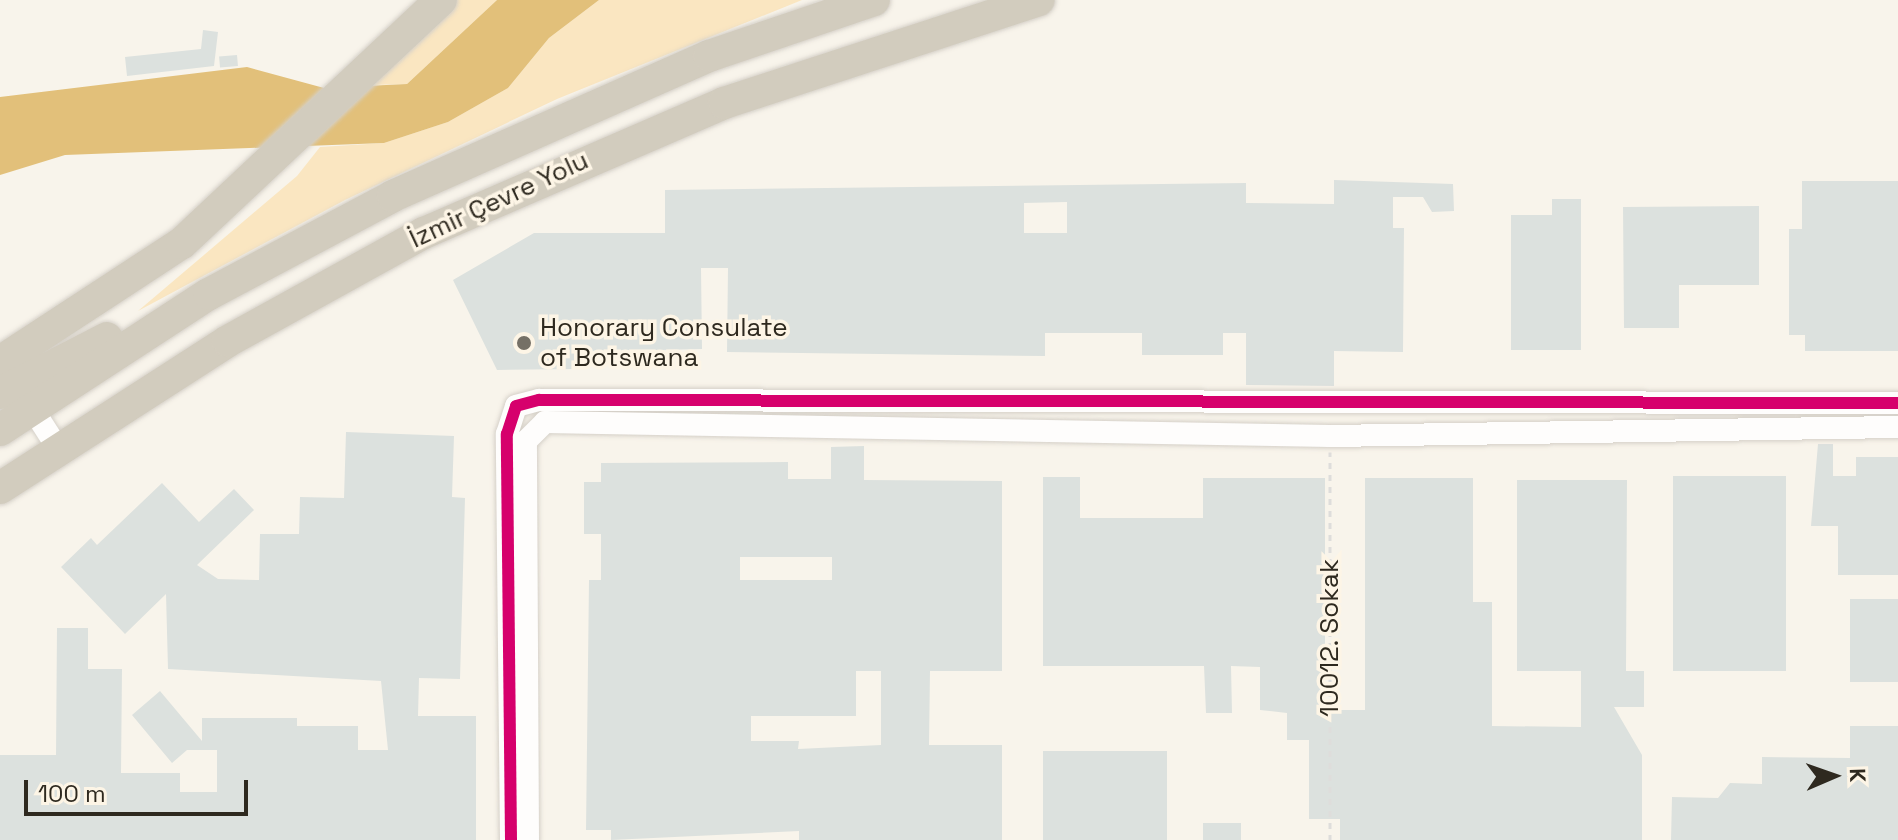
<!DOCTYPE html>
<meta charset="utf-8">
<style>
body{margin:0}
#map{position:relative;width:1898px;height:840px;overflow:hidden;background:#f8f4eb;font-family:"Space Grotesk",sans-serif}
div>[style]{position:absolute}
.green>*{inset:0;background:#fae6c1}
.water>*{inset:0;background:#e2c07a}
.building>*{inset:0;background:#dce1de;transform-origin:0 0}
.path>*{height:3px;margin-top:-1.5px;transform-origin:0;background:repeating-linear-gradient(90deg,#dedddb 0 6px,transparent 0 12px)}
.roads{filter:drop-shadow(0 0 2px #d5d0c8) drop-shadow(0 0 2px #d5d0c8)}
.minor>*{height:22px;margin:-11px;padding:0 11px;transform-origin:11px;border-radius:11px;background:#fefdfc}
.highway>*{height:32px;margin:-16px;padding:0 16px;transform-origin:16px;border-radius:16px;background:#d2ccbe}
.cycleway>*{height:12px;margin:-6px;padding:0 6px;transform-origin:6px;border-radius:6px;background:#d6006c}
.dots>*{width:22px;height:22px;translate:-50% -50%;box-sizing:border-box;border:4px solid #fdf5e6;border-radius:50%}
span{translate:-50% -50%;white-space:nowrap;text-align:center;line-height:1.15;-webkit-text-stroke:7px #fdf5e6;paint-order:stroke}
.street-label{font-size:26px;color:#2e291f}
.poi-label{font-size:26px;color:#2e291f}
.left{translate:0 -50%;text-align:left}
.north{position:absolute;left:1794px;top:736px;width:80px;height:80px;-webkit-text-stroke:6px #fdf5e6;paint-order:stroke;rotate:88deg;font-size:22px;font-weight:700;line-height:32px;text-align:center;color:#2e291f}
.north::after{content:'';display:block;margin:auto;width:28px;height:36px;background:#2e291f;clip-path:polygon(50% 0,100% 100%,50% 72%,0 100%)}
.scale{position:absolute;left:24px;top:780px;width:224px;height:36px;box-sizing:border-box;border:4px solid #2e291f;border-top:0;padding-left:10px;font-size:24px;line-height:28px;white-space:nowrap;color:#2e291f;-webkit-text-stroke:6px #fdf5e6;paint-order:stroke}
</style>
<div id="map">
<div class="green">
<div style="clip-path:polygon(454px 0,497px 0,407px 84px,374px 85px)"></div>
<div style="clip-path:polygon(599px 0,802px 0,557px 99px,345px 200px,138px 311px,297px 176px,320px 147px,384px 143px,448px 122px,508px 88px,549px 38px)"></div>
</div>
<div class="water">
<div style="clip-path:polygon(497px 0,599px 0,549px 38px,508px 88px,448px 122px,384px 143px,65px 155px,0 175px,0 97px,247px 67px,324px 88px,407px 84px)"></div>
</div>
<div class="building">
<div style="clip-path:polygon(203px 30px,218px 32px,214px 66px,127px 76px,125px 57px,201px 49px)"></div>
<div style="left:237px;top:55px;width:11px;height:18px;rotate:85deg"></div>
<div style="clip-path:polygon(evenodd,1334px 180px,1453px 184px,1454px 211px,1432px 212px,1423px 197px,1393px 197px,1393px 228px,1404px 228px,1403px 352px,1334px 351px,1334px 386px,1246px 385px,1246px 333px,1223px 333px,1223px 355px,1142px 355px,1142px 333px,1045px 333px,1045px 356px,727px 352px,728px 268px,701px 268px,702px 349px,576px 352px,576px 369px,497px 370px,453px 280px,534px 233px,665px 233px,665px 190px,1246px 183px,1246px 203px,1334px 204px,1334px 180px,1067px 202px,1067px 233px,1024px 233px,1024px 203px,1067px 202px)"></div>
<div style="clip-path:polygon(1802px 181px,1898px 181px,1898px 351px,1805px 351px,1805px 335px,1789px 335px,1789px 229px,1802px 229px)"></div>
<div style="clip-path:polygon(1552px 199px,1581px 199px,1581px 350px,1511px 350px,1511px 215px,1552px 215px)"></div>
<div style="clip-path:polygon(1759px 206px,1759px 285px,1679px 285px,1679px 328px,1624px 328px,1623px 207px)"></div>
<div style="clip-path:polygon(346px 432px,454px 436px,452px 497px,465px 498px,460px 679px,419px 678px,418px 716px,476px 716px,476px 840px,0 840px,0 755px,56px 755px,57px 628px,88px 628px,88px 669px,122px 669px,121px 773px,180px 773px,180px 792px,217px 792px,217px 750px,187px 750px,172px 763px,132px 715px,160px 691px,202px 741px,202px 718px,297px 718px,297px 726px,358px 726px,358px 750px,388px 750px,381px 681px,168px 669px,166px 594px,125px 634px,61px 567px,91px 538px,97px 545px,162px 483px,199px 522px,234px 489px,254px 510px,197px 565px,218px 579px,259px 580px,260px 534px,299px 534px,300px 497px,344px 498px)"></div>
<div style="clip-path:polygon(1818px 444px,1833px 444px,1833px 476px,1856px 476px,1856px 457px,1898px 457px,1898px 575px,1838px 575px,1838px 526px,1811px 526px)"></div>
<div style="clip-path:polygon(evenodd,864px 446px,864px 480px,1002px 481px,1002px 671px,930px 671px,929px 745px,1002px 745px,1002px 840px,799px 840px,799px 831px,611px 840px,611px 830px,586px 830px,589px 580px,601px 580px,601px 534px,584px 534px,584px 482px,601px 482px,601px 463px,788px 462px,788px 479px,831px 479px,831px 447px,864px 446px,740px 557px,832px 557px,832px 580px,740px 580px,740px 557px,864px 446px,856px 671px,881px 671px,881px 745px,798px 749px,799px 741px,751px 741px,751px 716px,856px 716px,856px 671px)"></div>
<div style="left:1673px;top:476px;width:113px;height:195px"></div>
<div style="clip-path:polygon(1043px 477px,1080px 477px,1080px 518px,1203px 518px,1203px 478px,1325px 478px,1325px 710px,1365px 710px,1365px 478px,1473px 478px,1473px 602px,1492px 602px,1492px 726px,1581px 727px,1581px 671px,1517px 671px,1517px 480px,1627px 480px,1626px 671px,1644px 671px,1644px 707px,1614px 707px,1642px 755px,1642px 840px,1340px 840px,1340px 819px,1309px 819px,1309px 740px,1287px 740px,1287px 713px,1260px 710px,1260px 667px,1231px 666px,1232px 713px,1206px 713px,1204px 666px,1043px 666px)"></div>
<div style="left:1850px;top:599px;width:48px;height:83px"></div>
<div style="clip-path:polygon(1850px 726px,1898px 726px,1898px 840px,1671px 840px,1672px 797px,1718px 798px,1730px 783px,1762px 784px,1762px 757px,1850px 758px)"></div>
<div style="left:1043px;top:751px;width:124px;height:89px"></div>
<div style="left:1241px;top:823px;width:17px;height:38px;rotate:90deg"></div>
</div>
<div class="path">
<div style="left:1330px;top:840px;width:388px;rotate:-90deg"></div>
</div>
<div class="roads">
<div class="minor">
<div style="left:32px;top:408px;width:46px;rotate:57.3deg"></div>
<div style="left:511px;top:840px;width:406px;rotate:-90.6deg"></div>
<div style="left:507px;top:434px;width:29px;rotate:-72deg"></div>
<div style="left:516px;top:406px;width:24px;rotate:-15deg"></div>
<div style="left:539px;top:400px;width:1359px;rotate:0.13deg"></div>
<div style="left:528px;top:840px;width:399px;rotate:-90.3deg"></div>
<div style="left:526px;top:441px;width:27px;rotate:-45deg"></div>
<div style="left:545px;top:422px;width:785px;rotate:1.02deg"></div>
<div style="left:1330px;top:436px;width:568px;rotate:-0.91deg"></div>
</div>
<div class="highway">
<div style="left:0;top:362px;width:217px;rotate:-33.2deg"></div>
<div style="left:182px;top:243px;width:355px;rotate:-43.2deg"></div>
<div style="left:0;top:393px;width:120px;rotate:-27.2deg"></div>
<div style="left:0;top:430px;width:249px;rotate:-33.1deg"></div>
<div style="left:209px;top:294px;width:208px;rotate:-28deg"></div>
<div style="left:393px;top:196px;width:346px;rotate:-23.9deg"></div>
<div style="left:709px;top:56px;width:174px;rotate:-18.7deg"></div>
<div style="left:0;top:488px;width:271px;rotate:-32.8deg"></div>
<div style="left:228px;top:341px;width:224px;rotate:-28.9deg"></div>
<div style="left:424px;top:233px;width:327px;rotate:-23.4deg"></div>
<div style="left:724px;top:103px;width:331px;rotate:-18.1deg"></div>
</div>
</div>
<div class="cycleway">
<div style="left:511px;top:840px;width:406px;rotate:-90.6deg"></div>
<div style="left:507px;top:434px;width:29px;rotate:-72deg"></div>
<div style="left:516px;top:406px;width:24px;rotate:-15deg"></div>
<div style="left:539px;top:400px;width:1359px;rotate:0.13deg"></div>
</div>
<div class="dots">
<div style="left:524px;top:343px;background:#757066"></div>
</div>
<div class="street-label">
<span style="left:499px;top:200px;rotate:-25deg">İzmir Çevre Yolu</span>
<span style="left:1330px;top:638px;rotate:-90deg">10012. Sokak</span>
</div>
<div class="poi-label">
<span class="left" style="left:540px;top:343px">Honorary Consulate<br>of Botswana</span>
</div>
<div class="north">K</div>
<div class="scale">100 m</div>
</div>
